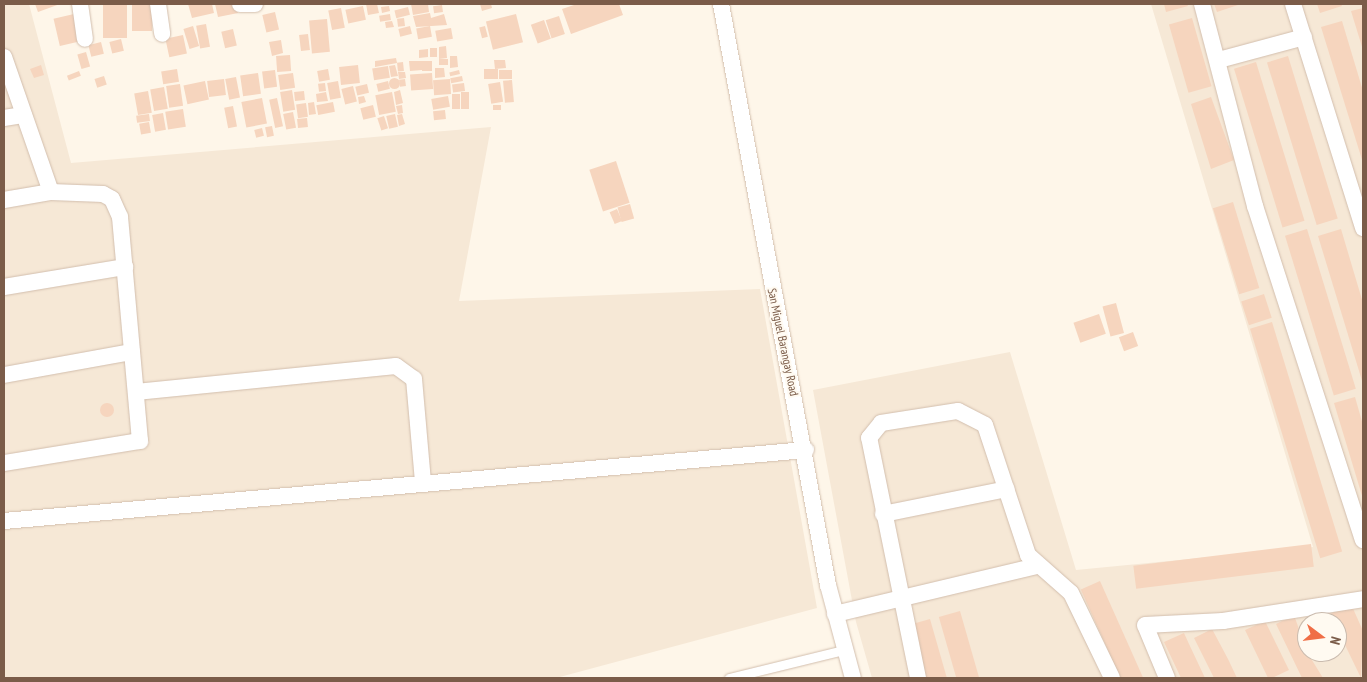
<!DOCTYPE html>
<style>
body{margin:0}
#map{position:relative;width:1367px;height:682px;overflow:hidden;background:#fef6e9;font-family:"PT Sans Narrow",sans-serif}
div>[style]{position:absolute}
.residential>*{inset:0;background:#f6e8d6}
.building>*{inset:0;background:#f6d5be;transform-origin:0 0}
.round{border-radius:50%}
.roads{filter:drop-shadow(0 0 1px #d2bead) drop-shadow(0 0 1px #d2bead)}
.lane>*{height:9px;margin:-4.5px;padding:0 4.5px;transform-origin:4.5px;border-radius:4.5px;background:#fff}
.street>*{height:16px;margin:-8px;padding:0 8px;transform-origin:8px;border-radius:8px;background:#fff}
span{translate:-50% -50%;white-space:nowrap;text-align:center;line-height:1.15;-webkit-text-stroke:4px #fffaf1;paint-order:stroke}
.street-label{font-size:12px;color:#7b5c49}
.frame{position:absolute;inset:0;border:5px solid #7b5c49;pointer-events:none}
.north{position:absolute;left:1297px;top:612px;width:50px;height:50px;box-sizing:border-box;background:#fffaf1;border:1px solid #cabbae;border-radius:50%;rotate:105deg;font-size:14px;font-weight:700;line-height:20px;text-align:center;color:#7b5c49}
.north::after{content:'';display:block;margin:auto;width:18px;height:22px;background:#f06e46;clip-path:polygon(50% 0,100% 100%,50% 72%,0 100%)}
</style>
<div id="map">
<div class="residential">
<div style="clip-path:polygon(4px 4px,29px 4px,71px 163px,491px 127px,459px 301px,760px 289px,817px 608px,556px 678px,4px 678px)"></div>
<div style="clip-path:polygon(evenodd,1151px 4px,1363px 4px,1363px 678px,872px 678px,856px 622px,813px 390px,1010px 352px,1076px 570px,1313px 547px,1151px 4px,1307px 622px,1337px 622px,1337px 652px,1307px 652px,1307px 622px)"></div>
</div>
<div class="building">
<div style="clip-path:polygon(35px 4px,60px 4px,38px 12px)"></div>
<div style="left:103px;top:4px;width:24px;height:34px"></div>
<div style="left:132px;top:4px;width:20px;height:27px"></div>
<div style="clip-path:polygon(188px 4px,212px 4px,214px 13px,192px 18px)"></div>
<div style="clip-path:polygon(215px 4px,236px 4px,238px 13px,218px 17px)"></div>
<div style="clip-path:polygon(366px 4px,377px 4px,379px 13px,368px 15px)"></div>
<div style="clip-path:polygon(411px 4px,428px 4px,429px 12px,413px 15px)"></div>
<div style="clip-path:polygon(480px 4px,491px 4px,492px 8px,482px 11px)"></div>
<div style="clip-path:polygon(577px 4px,619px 4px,623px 15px,571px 34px,562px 9px)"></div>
<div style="clip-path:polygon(1164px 4px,1187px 4px,1188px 6px,1166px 12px)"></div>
<div style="clip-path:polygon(1214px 4px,1241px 4px,1217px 12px)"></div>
<div style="clip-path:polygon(1317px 4px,1341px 4px,1342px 6px,1320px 13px)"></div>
<div style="left:442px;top:5px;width:7px;height:9px;rotate:82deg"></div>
<div style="left:363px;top:6px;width:14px;height:18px;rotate:78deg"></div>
<div style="clip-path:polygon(389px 6px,390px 11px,382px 13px,381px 7px)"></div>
<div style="left:408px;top:7px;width:8px;height:14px;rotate:76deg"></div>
<div style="left:341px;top:8px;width:20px;height:13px;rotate:79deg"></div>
<div style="clip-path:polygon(1363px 8px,1363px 50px,1351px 11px)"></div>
<div style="left:275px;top:12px;width:18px;height:13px;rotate:77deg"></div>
<div style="clip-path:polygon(430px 13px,431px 18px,444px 14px,447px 25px,416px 27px,413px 16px)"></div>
<div style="left:74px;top:14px;width:28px;height:21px;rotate:77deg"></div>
<div style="left:390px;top:14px;width:6px;height:11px;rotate:81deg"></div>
<div style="left:516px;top:14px;width:29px;height:31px;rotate:76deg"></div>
<div style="left:559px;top:16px;width:19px;height:14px;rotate:72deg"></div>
<div style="left:404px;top:18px;width:8px;height:7px;rotate:83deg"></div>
<div style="left:1192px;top:18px;width:71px;height:24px;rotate:74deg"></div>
<div style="left:327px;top:19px;width:33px;height:18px;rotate:85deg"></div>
<div style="left:544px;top:20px;width:20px;height:14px;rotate:70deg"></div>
<div style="clip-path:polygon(392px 21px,394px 27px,386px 28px,385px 22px)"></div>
<div style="clip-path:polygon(1342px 21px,1363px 91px,1363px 163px,1321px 27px)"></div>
<div style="left:206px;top:24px;width:23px;height:10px;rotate:80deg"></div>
<div style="left:193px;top:26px;width:21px;height:10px;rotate:73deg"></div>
<div style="left:410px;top:26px;width:8px;height:12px;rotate:76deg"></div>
<div style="left:430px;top:26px;width:11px;height:14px;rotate:80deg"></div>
<div style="left:485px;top:26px;width:11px;height:6px;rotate:75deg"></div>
<div style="left:451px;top:28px;width:11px;height:16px;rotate:80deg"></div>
<div style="left:233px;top:29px;width:17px;height:12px;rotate:77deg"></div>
<div style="left:308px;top:34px;width:16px;height:9px;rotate:83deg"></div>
<div style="left:183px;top:35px;width:19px;height:18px;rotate:78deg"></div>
<div style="left:121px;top:39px;width:12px;height:12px;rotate:76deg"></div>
<div style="clip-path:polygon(281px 40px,283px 53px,272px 56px,269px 42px)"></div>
<div style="left:101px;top:42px;width:12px;height:13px;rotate:76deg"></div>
<div style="clip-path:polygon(446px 46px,447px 58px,439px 59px,439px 47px)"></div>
<div style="left:430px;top:48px;width:7px;height:9px"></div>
<div style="clip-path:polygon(428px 49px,428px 57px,419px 58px,419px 50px)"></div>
<div style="left:86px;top:52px;width:15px;height:9px;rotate:74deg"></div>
<div style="left:290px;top:55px;width:16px;height:14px;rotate:86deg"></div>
<div style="clip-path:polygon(450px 56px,457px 56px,458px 67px,450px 68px)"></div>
<div style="left:1288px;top:56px;width:170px;height:22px;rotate:73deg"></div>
<div style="clip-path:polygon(396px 58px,397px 63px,375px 67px,375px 61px)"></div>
<div style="left:448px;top:59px;width:6px;height:9px;rotate:90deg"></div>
<div style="clip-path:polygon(494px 60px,505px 60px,506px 68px,495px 69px)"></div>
<div style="clip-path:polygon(409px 61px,422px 61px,422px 70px,410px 71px)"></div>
<div style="left:422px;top:61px;width:10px;height:10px"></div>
<div style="left:403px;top:62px;width:9px;height:6px;rotate:84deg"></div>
<div style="left:1256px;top:62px;width:166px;height:23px;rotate:73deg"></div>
<div style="clip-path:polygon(41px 65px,44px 75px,34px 78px,30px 69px)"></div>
<div style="left:358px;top:65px;width:18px;height:19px;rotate:84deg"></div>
<div style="clip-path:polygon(395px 65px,398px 76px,391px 77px,389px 66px)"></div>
<div style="left:388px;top:66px;width:12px;height:16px;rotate:81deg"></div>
<div style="clip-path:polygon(435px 68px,444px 68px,445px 77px,435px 78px)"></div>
<div style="left:177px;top:69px;width:13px;height:16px;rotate:81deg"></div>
<div style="left:328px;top:69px;width:11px;height:11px;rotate:80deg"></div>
<div style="left:498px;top:69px;width:10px;height:14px;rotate:90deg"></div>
<div style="left:275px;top:70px;width:17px;height:13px;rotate:83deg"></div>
<div style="left:459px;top:70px;width:4px;height:10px;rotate:76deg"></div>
<div style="left:512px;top:70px;width:9px;height:13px;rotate:90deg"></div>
<div style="left:79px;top:71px;width:5px;height:13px;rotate:68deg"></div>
<div style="clip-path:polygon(398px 72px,405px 72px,406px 78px,399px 79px)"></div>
<div style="left:258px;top:73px;width:21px;height:18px;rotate:82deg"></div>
<div style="left:293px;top:73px;width:15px;height:15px;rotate:82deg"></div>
<div style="left:432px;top:73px;width:16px;height:22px;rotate:86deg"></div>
<div style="left:104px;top:76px;width:9px;height:10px;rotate:72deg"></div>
<div style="left:462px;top:76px;width:5px;height:12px;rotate:79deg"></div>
<div style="left:236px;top:77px;width:21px;height:11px;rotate:79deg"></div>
<div class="round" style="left:388.5px;top:77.5px;width:11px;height:11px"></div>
<div style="left:224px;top:79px;width:16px;height:17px;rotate:83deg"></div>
<div style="left:405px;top:79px;width:7px;height:6px;rotate:82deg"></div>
<div style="left:450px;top:79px;width:15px;height:17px;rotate:86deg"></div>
<div style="left:512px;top:80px;width:22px;height:9px;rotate:85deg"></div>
<div style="left:205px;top:81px;width:19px;height:22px;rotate:78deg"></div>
<div style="left:338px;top:81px;width:17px;height:11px;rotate:80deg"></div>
<div style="left:388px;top:81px;width:8px;height:12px;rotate:76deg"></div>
<div style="left:500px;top:82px;width:20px;height:12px;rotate:81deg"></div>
<div style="left:325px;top:83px;width:8px;height:7px;rotate:83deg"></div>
<div style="left:464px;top:83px;width:8px;height:12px;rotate:83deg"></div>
<div style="left:180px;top:84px;width:22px;height:14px;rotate:82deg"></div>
<div style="left:367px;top:84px;width:9px;height:12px;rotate:77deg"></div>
<div style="left:353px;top:86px;width:16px;height:12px;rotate:76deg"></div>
<div style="left:164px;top:87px;width:22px;height:14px;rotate:80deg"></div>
<div style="left:292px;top:90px;width:20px;height:12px;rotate:81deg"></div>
<div style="clip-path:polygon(400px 90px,403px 103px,396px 105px,394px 92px)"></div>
<div style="left:148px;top:91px;width:22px;height:14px;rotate:80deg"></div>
<div style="left:304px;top:91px;width:9px;height:10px;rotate:84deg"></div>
<div style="clip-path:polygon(326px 92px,328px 101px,317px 102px,316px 94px)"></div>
<div style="left:392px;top:92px;width:20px;height:17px;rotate:79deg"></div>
<div style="left:461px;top:92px;width:8px;height:17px"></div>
<div style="left:452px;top:94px;width:8px;height:15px"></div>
<div style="clip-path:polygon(364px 96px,366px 102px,359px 104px,358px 97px)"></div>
<div style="left:448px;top:96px;width:11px;height:17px;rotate:80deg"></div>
<div style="clip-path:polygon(1211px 97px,1234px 160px,1211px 169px,1191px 104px)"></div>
<div style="left:262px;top:98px;width:26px;height:21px;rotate:79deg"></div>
<div style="left:277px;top:98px;width:29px;height:8px;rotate:78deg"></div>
<div style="clip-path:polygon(314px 102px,316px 114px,309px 115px,308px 103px)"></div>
<div style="left:333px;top:102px;width:10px;height:17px;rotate:79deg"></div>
<div style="left:306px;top:103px;width:14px;height:10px;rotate:82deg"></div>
<div style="left:373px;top:105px;width:12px;height:13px;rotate:76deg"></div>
<div style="clip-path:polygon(402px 105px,403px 113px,398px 114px,396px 106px)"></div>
<div style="left:493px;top:105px;width:8px;height:5px"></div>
<div style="left:233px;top:106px;width:21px;height:9px;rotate:79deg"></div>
<div style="left:183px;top:109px;width:18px;height:18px;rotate:81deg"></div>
<div style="left:445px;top:110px;width:9px;height:12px;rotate:84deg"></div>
<div style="left:293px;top:112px;width:16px;height:10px;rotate:79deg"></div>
<div style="left:163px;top:113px;width:17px;height:11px;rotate:80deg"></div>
<div style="left:149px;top:114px;width:7px;height:13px;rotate:82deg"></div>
<div style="left:395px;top:114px;width:13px;height:9px;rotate:77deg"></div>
<div style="clip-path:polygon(402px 114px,405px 124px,399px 126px,397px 115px)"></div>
<div style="left:384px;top:116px;width:13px;height:7px;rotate:72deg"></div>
<div style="left:307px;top:118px;width:9px;height:10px;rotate:84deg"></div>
<div style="left:149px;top:122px;width:11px;height:10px;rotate:80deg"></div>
<div style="left:272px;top:126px;width:10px;height:7px;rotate:79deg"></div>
<div style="left:262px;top:128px;width:8px;height:8px;rotate:76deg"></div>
<div style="left:616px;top:161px;width:44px;height:28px;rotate:72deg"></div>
<div style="left:1233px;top:202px;width:90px;height:21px;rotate:73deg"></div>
<div style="left:630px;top:204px;width:15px;height:13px;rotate:74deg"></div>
<div style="left:617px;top:209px;width:13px;height:8px;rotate:67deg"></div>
<div style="left:1307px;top:229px;width:167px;height:23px;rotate:73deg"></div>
<div style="clip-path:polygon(1341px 229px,1363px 303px,1363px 384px,1318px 236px)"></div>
<div style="left:1264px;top:294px;width:25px;height:24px;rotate:72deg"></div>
<div style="left:1116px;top:303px;width:31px;height:14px;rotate:75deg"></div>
<div style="left:1099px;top:314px;width:21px;height:27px;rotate:71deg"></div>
<div style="left:1272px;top:322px;width:240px;height:23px;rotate:73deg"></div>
<div style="left:1133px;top:332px;width:15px;height:15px;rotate:70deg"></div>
<div style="clip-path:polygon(1355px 397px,1363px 425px,1363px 499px,1334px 403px)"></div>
<div class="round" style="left:100px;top:403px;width:14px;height:14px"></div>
<div style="left:1311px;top:544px;width:23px;height:179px;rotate:83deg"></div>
<div style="left:1100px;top:581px;width:106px;height:21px;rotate:66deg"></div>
<div style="clip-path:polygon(1351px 604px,1363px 631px,1361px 678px,1330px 614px)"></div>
<div style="left:960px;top:611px;width:70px;height:22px;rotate:74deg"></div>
<div style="clip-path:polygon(1294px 615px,1307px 652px,1323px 678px,1302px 678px,1276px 624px)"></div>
<div style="left:930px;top:619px;width:61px;height:21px;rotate:74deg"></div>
<div style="clip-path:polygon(1265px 621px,1289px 670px,1272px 678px,1268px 678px,1245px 630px)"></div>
<div style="clip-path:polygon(1212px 629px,1228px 659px,1237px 678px,1214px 678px,1194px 638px)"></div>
<div style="clip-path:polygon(1184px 633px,1189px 644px,1205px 678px,1181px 678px,1164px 642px)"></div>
</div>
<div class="roads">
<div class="lane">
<div style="left:729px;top:678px;width:118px;rotate:-13.7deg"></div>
</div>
<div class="street">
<div style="left:80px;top:4px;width:35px;rotate:82deg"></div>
<div style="left:158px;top:4px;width:30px;rotate:82deg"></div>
<div style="left:240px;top:4px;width:15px"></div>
<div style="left:721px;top:4px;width:591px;rotate:79.57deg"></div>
<div style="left:828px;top:585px;width:96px;rotate:75deg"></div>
<div style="left:1202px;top:4px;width:209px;rotate:75.3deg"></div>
<div style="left:1255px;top:206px;width:351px;rotate:72.1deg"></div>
<div style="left:1293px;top:4px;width:235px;rotate:72.6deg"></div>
<div style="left:4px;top:57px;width:143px;rotate:70.8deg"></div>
<div style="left:51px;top:192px;width:52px;rotate:2.2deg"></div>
<div style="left:103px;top:194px;width:10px;rotate:29deg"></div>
<div style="left:112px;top:199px;width:20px;rotate:66deg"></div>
<div style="left:120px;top:217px;width:225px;rotate:84.9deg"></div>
<div style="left:140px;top:441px;width:138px;rotate:170.8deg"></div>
<div style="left:1219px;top:60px;width:88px;rotate:-15.1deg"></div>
<div style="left:4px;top:118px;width:20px;rotate:-9deg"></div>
<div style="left:4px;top:200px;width:48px;rotate:-9.7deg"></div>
<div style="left:4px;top:287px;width:123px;rotate:-9.4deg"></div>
<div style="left:4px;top:375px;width:130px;rotate:-10.2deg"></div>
<div style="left:136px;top:392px;width:261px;rotate:-5.7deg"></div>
<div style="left:396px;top:366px;width:22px;rotate:36deg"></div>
<div style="left:414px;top:379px;width:103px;rotate:85deg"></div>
<div style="left:883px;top:514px;width:126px;rotate:-11.4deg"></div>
<div style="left:4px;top:521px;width:805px;rotate:-5.06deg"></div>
<div style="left:835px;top:614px;width:207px;rotate:-13.4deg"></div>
<div style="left:918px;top:678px;width:245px;rotate:-101.5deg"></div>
<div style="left:869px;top:438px;width:19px;rotate:-51deg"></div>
<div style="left:881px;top:423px;width:78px;rotate:-8.9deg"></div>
<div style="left:958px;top:411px;width:30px;rotate:27deg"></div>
<div style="left:985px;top:425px;width:137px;rotate:71.7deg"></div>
<div style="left:1028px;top:555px;width:57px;rotate:41.5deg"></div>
<div style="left:1071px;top:593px;width:94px;rotate:64.2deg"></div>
<div style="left:1167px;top:678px;width:57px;rotate:-112.5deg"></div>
<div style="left:1145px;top:625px;width:78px;rotate:-2.9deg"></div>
<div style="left:1223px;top:621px;width:142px;rotate:-8.9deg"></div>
</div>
</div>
<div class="street-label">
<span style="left:783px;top:342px;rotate:78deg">San Miguel Barangay Road</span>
</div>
<div class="frame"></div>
<div class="north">N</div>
</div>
